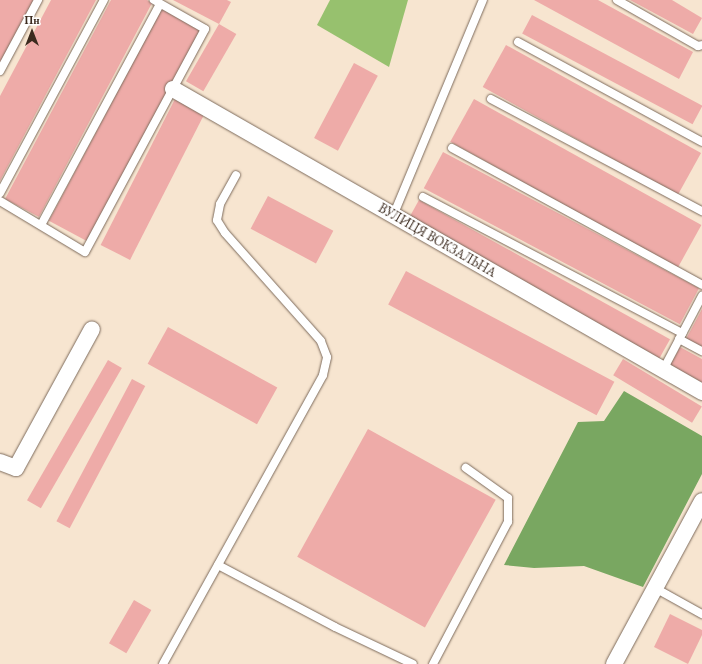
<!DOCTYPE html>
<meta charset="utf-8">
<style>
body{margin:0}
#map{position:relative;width:702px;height:664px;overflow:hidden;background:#f7e5d0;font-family:"EB Garamond",serif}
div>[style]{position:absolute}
.green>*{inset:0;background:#97c16e}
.forest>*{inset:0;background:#79a761}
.building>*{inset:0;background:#eeaba8;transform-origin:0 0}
.roads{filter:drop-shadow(0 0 1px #7d6b5c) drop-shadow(0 0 1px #7d6b5c)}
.service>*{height:8px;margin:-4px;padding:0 4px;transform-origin:4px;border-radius:4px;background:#fff}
.minor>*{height:16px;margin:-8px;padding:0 8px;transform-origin:8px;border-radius:8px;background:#fff}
span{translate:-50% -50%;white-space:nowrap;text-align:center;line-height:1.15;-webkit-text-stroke:3px #fff;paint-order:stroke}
.street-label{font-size:13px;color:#3b2a1e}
.north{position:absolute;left:12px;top:12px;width:40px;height:40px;-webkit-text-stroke:3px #fff;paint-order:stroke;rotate:0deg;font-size:11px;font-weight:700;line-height:16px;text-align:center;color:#3b2a1e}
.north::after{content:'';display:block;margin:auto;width:14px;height:18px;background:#3b2a1e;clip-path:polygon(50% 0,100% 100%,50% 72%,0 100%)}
</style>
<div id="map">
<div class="green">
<div style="clip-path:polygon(330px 0,408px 0,389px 67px,317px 25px)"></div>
</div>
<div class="forest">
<div style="clip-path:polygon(624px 391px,702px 436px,702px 474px,643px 587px,584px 566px,534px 568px,504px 565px,578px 422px,604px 421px)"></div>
</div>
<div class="building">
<div style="clip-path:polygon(0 0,34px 0,0 65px)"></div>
<div style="clip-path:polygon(51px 0,96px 0,0 181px,0 96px)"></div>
<div style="clip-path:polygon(111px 0,147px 0,152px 3px,39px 217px,5px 199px)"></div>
<div style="clip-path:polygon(173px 0,227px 0,231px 2px,219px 24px)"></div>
<div style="clip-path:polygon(534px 0,598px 0,693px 52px,679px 79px)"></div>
<div style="clip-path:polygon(630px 0,672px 0,702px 18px,693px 34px)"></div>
<div style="left:162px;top:8px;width:44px;height:241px;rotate:28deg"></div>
<div style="left:532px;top:15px;width:193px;height:21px;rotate:28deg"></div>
<div style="left:219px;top:24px;width:20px;height:66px;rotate:30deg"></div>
<div style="left:506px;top:45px;width:223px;height:48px;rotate:29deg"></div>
<div style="left:354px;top:63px;width:27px;height:85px;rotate:28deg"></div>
<div style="left:176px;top:97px;width:33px;height:166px;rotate:27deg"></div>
<div style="left:474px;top:99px;width:260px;height:49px;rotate:29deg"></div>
<div style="left:443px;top:152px;width:290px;height:41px;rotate:28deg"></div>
<div style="left:268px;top:196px;width:74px;height:37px;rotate:28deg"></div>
<div style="left:419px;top:200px;width:287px;height:23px;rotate:29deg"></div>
<div style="left:406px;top:271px;width:236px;height:38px;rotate:28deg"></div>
<div style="clip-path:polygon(702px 309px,702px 348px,686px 339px)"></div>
<div style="left:168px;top:327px;width:125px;height:42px;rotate:29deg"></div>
<div style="clip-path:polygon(680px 347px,702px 359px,702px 383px,670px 365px)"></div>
<div style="left:623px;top:359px;width:92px;height:19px;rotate:31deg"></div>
<div style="left:108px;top:360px;width:16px;height:162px;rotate:30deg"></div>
<div style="left:132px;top:379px;width:15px;height:161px;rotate:28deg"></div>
<div style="left:368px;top:429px;width:146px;height:146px;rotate:29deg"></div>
<div style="left:134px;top:600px;width:20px;height:50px;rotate:30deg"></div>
<div style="clip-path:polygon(670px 614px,702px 630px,702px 635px,688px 664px,654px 647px)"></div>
</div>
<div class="roads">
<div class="service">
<div style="left:617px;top:0;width:93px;rotate:29.6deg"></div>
<div style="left:698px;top:46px;width:4px;rotate:-14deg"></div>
<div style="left:518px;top:42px;width:209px;rotate:28.5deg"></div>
<div style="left:0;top:71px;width:81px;rotate:-61.8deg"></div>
<div style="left:491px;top:99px;width:239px;rotate:28deg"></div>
<div style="left:452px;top:148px;width:285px;rotate:28.7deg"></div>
<div style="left:0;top:193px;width:219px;rotate:-61.7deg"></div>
<div style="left:423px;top:197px;width:293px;rotate:27.7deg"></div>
<div style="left:0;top:201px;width:99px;rotate:31deg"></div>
<div style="left:85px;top:252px;width:253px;rotate:-61.7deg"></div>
<div style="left:205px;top:29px;width:59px;rotate:-150.4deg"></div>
<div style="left:393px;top:216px;width:234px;rotate:-67.4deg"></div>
<div style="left:41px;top:225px;width:251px;rotate:-61.7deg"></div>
<div style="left:679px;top:339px;width:26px;rotate:28deg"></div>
<div style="left:663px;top:370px;width:84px;rotate:-62.2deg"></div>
<div style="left:218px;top:565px;width:132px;rotate:27.9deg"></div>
<div style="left:335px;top:627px;width:86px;rotate:25.4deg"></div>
<div style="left:655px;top:588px;width:54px;rotate:29deg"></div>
<div style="left:163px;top:664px;width:330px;rotate:-61deg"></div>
<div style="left:323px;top:375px;width:18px;rotate:-77deg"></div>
<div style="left:327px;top:357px;width:17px;rotate:-111deg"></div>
<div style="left:321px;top:341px;width:144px;rotate:-131.6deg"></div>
<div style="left:225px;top:233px;width:15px;rotate:-122deg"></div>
<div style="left:217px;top:220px;width:16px;rotate:-79deg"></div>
<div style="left:220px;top:204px;width:33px;rotate:-61deg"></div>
<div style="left:433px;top:664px;width:161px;rotate:-62.2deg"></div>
<div style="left:508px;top:522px;width:24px;rotate:-90deg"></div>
<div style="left:508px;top:498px;width:52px;rotate:-144.5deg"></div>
</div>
<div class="minor">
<div style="left:173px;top:89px;width:610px;rotate:29.8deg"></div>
<div style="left:0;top:462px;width:17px;rotate:21deg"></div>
<div style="left:16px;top:468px;width:158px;rotate:-61.3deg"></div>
<div style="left:614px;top:664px;width:185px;rotate:-61.6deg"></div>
</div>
</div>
<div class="street-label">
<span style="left:437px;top:241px;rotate:30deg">ВУЛИЦЯ ВОКЗАЛЬНА</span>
</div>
<div class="north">Пн</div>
</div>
